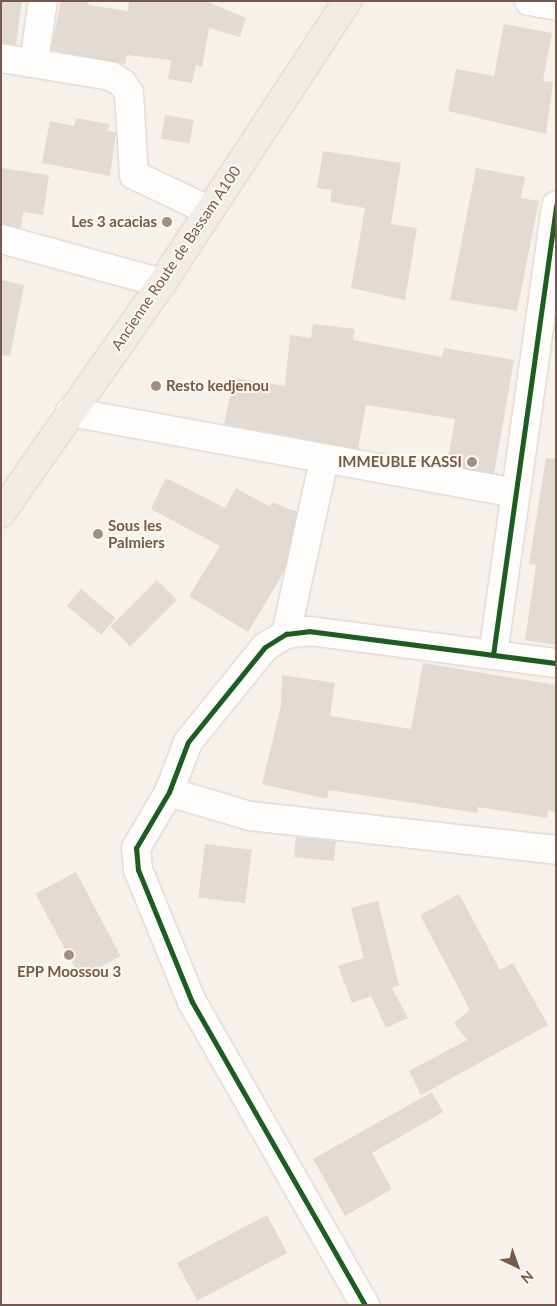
<!DOCTYPE html>
<style>
body{margin:0}
#map{position:relative;width:557px;height:1306px;overflow:hidden;background:#f6f2eb;font-family:Lato,sans-serif}
div>[style]{position:absolute}
.building>*{inset:0;background:#e3dad3;transform-origin:0 0}
.roads{filter:drop-shadow(0 0 1px #d6cfc9) drop-shadow(0 0 1px #d6cfc9)}
.minor>*{height:28px;margin:-14px;padding:0 14px;transform-origin:14px;border-radius:14px;background:#fefdfc}
.major>*{height:28px;margin:-14px;padding:0 14px;transform-origin:14px;border-radius:14px;background:#f1ede6}
.cycleway>*{height:5px;margin:-2.5px;padding:0 2.5px;transform-origin:2.5px;border-radius:2.5px;background:#1b5e20}
.dots>*{width:14px;height:14px;translate:-50% -50%;box-sizing:border-box;border:2px solid #fef7ed;border-radius:50%}
span{translate:-50% -50%;white-space:nowrap;text-align:center;line-height:1.15;-webkit-text-stroke:4px #fef7ed;paint-order:stroke}
.poi-label{font-size:15px;color:#74594c;font-weight:700}
.right{translate:-100% -50%;text-align:right}
.left{translate:0 -50%;text-align:left}
.street-label{font-size:15px;color:#74594c}
.frame{position:absolute;inset:0;border:2px solid #74594c;pointer-events:none}
.north{position:absolute;left:492px;top:1241px;width:50px;height:50px;-webkit-text-stroke:4px #fef7ed;paint-order:stroke;rotate:138deg;font-size:14px;font-weight:700;line-height:20px;text-align:center;color:#74594c}
.north::after{content:'';display:block;margin:auto;width:18px;height:22px;background:#74594c;clip-path:polygon(50% 0,100% 100%,50% 72%,0 100%)}
</style>
<div id="map">
<div class="building">
<div style="clip-path:polygon(1px 1px,22px 1px,16px 45px,1px 43px)"></div>
<div style="clip-path:polygon(61px 1px,88px 1px,88px 5px,128px 11px,129px 1px,206px 1px,246px 18px,240px 37px,209px 28px,202px 67px,196px 65px,192px 83px,168px 79px,171px 60px,127px 55px,125px 64px,51px 50px)"></div>
<div style="clip-path:polygon(504px 24px,552px 33px,543px 81px,553px 82px,546px 134px,448px 111px,456px 69px,494px 76px)"></div>
<div style="left:165px;top:115px;width:29px;height:24px;rotate:10deg"></div>
<div style="clip-path:polygon(76px 118px,109px 124px,108px 131px,116px 132px,110px 176px,42px 163px,50px 121px,74px 126px)"></div>
<div style="clip-path:polygon(323px 151px,401px 163px,391px 224px,417px 228px,405px 300px,351px 288px,365px 208px,330px 202px,332px 190px,317px 188px)"></div>
<div style="clip-path:polygon(1px 168px,49px 175px,43px 215px,23px 212px,21px 228px,1px 224px)"></div>
<div style="clip-path:polygon(476px 168px,525px 177px,521px 198px,539px 201px,517px 311px,450px 300px)"></div>
<div style="clip-path:polygon(1px 280px,24px 285px,10px 356px,1px 355px)"></div>
<div style="clip-path:polygon(313px 324px,355px 329px,353px 340px,442px 357px,444px 348px,514px 360px,494px 474px,447px 465px,455px 419px,366px 405px,358px 449px,224px 424px,234px 378px,285px 386px,290px 335px,311px 338px)"></div>
<div style="clip-path:polygon(546px 458px,556px 459px,556px 645px,525px 640px,536px 565px,529px 564px)"></div>
<div style="clip-path:polygon(166px 478px,225px 508px,236px 488px,270px 507px,272px 502px,297px 512px,284px 572px,248px 632px,189px 596px,220px 546px,151px 509px)"></div>
<div style="left:157px;top:580px;width:28px;height:66px;rotate:45deg"></div>
<div style="left:81px;top:589px;width:45px;height:22px;rotate:40deg"></div>
<div style="clip-path:polygon(423px 663px,556px 685px,556px 812px,548px 811px,547px 818px,478px 807px,477px 813px,329px 790px,327px 799px,262px 784px,281px 706px,282px 675px,335px 683px,330px 716px,411px 729px)"></div>
<div style="left:296px;top:837px;width:40px;height:20px;rotate:6deg"></div>
<div style="left:205px;top:844px;width:47px;height:54px;rotate:7deg"></div>
<div style="left:76px;top:872px;width:95px;height:46px;rotate:62deg"></div>
<div style="clip-path:polygon(459px 894px,500px 970px,513px 963px,548px 1025px,421px 1095px,409px 1071px,467px 1040px,454px 1023px,470px 1010px,420px 915px)"></div>
<div style="clip-path:polygon(378px 901px,399px 985px,392px 988px,408px 1018px,386px 1028px,371px 996px,352px 1003px,338px 966px,364px 958px,351px 908px)"></div>
<div style="clip-path:polygon(432px 1092px,443px 1112px,372px 1153px,392px 1189px,345px 1216px,313px 1159px)"></div>
<div style="left:267px;top:1215px;width:43px;height:102px;rotate:62deg"></div>
</div>
<div class="roads">
<div class="minor">
<div style="left:529px;top:1px;width:27px;rotate:10deg"></div>
<div style="left:1px;top:58px;width:111px;rotate:9.3deg"></div>
<div style="left:111px;top:76px;width:13px;rotate:32deg"></div>
<div style="left:122px;top:83px;width:12px;rotate:55deg"></div>
<div style="left:129px;top:93px;width:82px;rotate:86.5deg"></div>
<div style="left:134px;top:175px;width:82px;rotate:25.3deg"></div>
<div style="left:34px;top:61px;width:61px;rotate:-81.5deg"></div>
<div style="left:1px;top:239px;width:167px;rotate:15.3deg"></div>
<div style="left:70px;top:412px;width:451px;rotate:10.3deg"></div>
<div style="left:286px;top:634px;width:178px;rotate:-77.7deg"></div>
<div style="left:493px;top:655px;width:454px;rotate:-82deg"></div>
<div style="left:169px;top:792px;width:84px;rotate:16.5deg"></div>
<div style="left:250px;top:816px;width:308px;rotate:6.3deg"></div>
<div style="left:365px;top:1305px;width:349px;rotate:-119.7deg"></div>
<div style="left:192px;top:1002px;width:143px;rotate:-112.2deg"></div>
<div style="left:138px;top:870px;width:22px;rotate:-95deg"></div>
<div style="left:136px;top:848px;width:65px;rotate:-59.5deg"></div>
<div style="left:169px;top:792px;width:53px;rotate:-69.2deg"></div>
<div style="left:188px;top:742px;width:122px;rotate:-51deg"></div>
<div style="left:265px;top:647px;width:25px;rotate:-32deg"></div>
<div style="left:286px;top:634px;width:23px;rotate:-7deg"></div>
<div style="left:309px;top:631px;width:249px;rotate:7.4deg"></div>
</div>
<div class="major">
<div style="left:1px;top:513px;width:281px;rotate:-55deg"></div>
<div style="left:162px;top:283px;width:337px;rotate:-56.7deg"></div>
</div>
</div>
<div class="cycleway">
<div style="left:493px;top:655px;width:454px;rotate:-82deg"></div>
<div style="left:365px;top:1305px;width:349px;rotate:-119.7deg"></div>
<div style="left:192px;top:1002px;width:143px;rotate:-112.2deg"></div>
<div style="left:138px;top:870px;width:22px;rotate:-95deg"></div>
<div style="left:136px;top:848px;width:65px;rotate:-59.5deg"></div>
<div style="left:169px;top:792px;width:53px;rotate:-69.2deg"></div>
<div style="left:188px;top:742px;width:122px;rotate:-51deg"></div>
<div style="left:265px;top:647px;width:25px;rotate:-32deg"></div>
<div style="left:286px;top:634px;width:23px;rotate:-7deg"></div>
<div style="left:309px;top:631px;width:249px;rotate:7.4deg"></div>
</div>
<div class="dots">
<div style="left:167px;top:222px;background:#a28f84"></div>
<div style="left:156px;top:386px;background:#a28f84"></div>
<div style="left:472px;top:462px;background:#a28f84"></div>
<div style="left:98px;top:534px;background:#a28f84"></div>
<div style="left:69px;top:955px;background:#a28f84"></div>
</div>
<div class="poi-label">
<span class="right" style="left:157px;top:222px">Les 3 acacias</span>
<span class="left" style="left:166px;top:386px">Resto kedjenou</span>
<span class="right" style="left:462px;top:462px">IMMEUBLE KASSI</span>
<span class="left" style="left:108px;top:534px">Sous les<br>Palmiers</span>
<span style="left:69px;top:972px">EPP Moossou 3</span>
</div>
<div class="street-label">
<span style="left:176px;top:258px;rotate:-56deg">Ancienne Route de Bassam A100</span>
</div>
<div class="frame"></div>
<div class="north">N</div>
</div>
